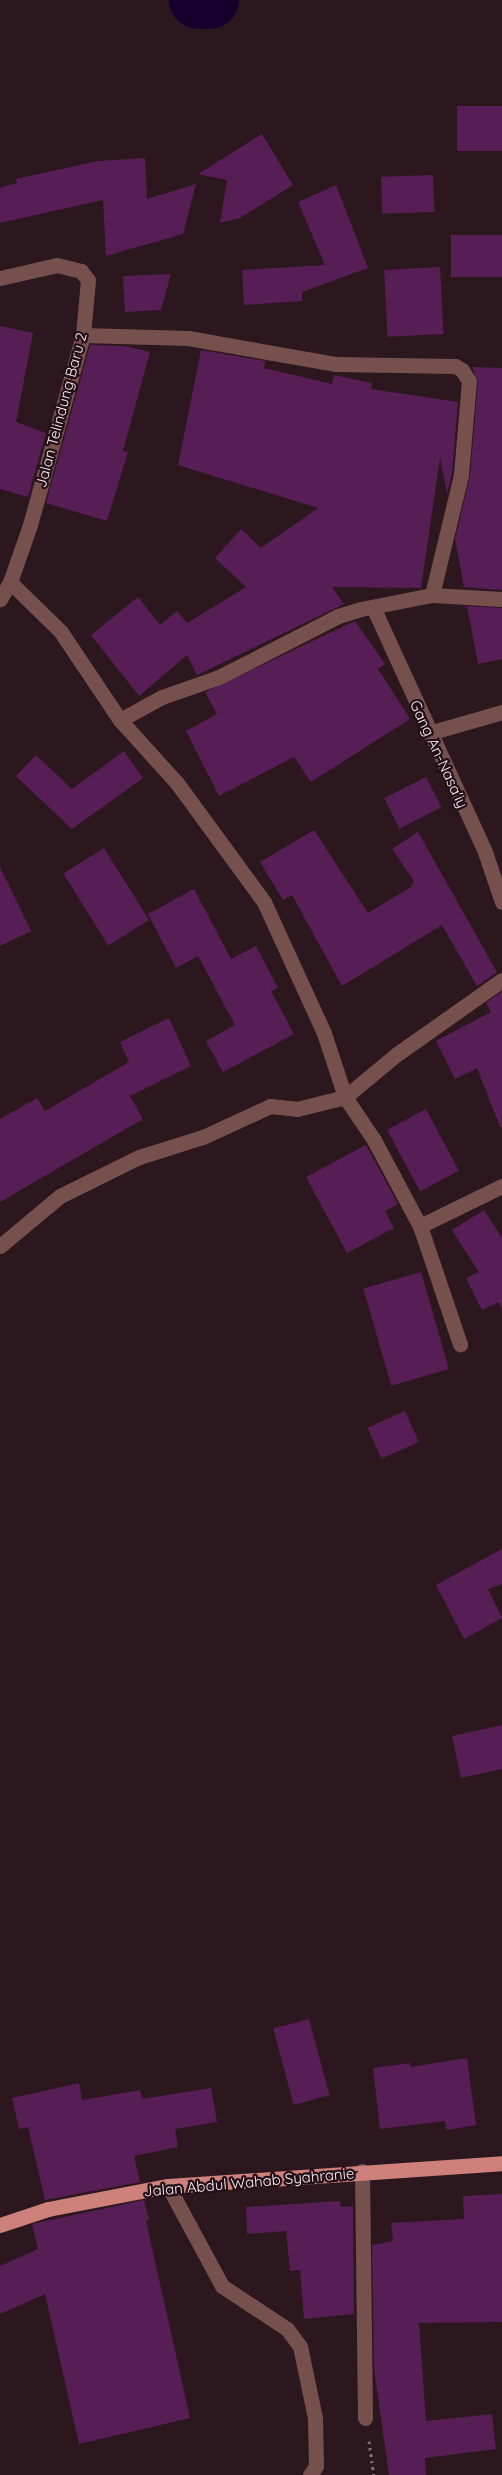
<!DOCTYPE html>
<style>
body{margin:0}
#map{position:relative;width:502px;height:2475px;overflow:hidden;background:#2c171f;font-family:Quicksand,sans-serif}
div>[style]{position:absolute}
.river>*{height:58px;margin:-29px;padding:0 29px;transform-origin:29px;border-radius:29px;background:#15002c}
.building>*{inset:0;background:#571d55;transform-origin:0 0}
.path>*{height:3px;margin-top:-1.5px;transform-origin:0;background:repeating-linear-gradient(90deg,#837278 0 2.5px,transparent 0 6.5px)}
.minor>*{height:15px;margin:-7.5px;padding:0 7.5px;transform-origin:7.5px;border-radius:7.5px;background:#76504d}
.major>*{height:15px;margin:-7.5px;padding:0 7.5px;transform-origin:7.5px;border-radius:7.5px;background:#ce817b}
span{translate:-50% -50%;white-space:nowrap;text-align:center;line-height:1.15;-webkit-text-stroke:4.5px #220e16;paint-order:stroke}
.street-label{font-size:15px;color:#fdf0f4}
</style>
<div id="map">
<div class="river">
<div style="left:198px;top:0;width:12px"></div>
</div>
<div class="building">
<div style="left:502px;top:106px;width:45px;height:45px;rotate:90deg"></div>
<div style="clip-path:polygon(262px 134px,293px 185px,240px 218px,220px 223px,227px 180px,198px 174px)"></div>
<div style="clip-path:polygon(145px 158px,147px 199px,196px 184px,183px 234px,106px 256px,103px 200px,0 223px,0 188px,17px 183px,16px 179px,98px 161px)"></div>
<div style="left:433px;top:175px;width:37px;height:52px;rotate:88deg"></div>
<div style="clip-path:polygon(336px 185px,368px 268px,302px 292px,302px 301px,244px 305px,242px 270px,325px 265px,298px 202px)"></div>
<div style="left:451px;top:235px;width:51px;height:42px"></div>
<div style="left:440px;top:267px;width:67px;height:56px;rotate:87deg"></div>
<div style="clip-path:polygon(171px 274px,161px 310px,125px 312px,123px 276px)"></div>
<div style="clip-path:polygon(0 326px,33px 333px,16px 422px,46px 433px,28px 497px,0 489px)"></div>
<div style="clip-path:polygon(90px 345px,125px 346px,150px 352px,123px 451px,128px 452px,107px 521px,46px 503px)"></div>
<div style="clip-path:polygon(201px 350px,265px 361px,264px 368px,332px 384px,334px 375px,372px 383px,371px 389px,458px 402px,452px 473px,447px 494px,440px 458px,421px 588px,332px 587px,344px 604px,197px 675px,187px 655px,139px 696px,91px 635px,138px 597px,160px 625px,177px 611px,187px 623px,246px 587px,215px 558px,241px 529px,261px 548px,318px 508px,178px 465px)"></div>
<div style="clip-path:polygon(472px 367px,502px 368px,502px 590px,464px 587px,455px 539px,470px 476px,478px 382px)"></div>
<div style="clip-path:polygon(467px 606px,502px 608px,502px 659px,478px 664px)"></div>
<div style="clip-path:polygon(355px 621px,385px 664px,378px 669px,410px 719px,311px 782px,294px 757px,219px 796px,186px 731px,217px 714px,205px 692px)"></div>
<div style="clip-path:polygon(124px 751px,143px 778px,72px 829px,16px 776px,36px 755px,72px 789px)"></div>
<div style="left:426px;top:777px;width:34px;height:47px;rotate:63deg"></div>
<div style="clip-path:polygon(314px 830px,368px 913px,411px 887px,414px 881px,392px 849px,418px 832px,497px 972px,477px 986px,442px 925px,342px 986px,292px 895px,283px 900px,260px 862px)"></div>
<div style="left:104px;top:848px;width:85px;height:48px;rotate:58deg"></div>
<div style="clip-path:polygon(0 867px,31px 931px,0 946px)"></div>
<div style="clip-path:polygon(194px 889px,231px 959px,256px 946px,278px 988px,271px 991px,294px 1034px,223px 1072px,206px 1041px,235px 1025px,198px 956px,176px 968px,148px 914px)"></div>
<div style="clip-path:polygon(502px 991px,502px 1127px,500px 1127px,477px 1068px,455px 1079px,436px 1041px,491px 1012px,486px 1003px)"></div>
<div style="clip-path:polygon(169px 1018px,191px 1066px,130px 1096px,143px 1119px,0 1202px,0 1119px,37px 1098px,45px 1111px,129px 1062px,120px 1042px)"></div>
<div style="left:426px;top:1109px;width:70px;height:44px;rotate:62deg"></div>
<div style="clip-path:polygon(366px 1145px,398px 1204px,385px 1211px,394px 1228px,347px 1253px,306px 1177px)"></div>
<div style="clip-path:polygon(484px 1210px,502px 1238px,502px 1308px,498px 1302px,482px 1310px,466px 1278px,479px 1272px,452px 1230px)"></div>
<div style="left:421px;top:1272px;width:101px;height:60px;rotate:74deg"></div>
<div style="left:405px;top:1411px;width:34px;height:41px;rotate:66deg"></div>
<div style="clip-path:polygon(502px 1549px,502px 1584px,488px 1589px,502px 1618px,464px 1639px,436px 1585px)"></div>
<div style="clip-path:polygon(502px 1725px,502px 1769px,461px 1778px,452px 1736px)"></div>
<div style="left:309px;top:2019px;width:79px;height:37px;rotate:75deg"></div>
<div style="clip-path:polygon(467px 2058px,476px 2125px,446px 2130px,445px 2121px,380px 2129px,373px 2068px,410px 2063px,411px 2067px)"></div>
<div style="clip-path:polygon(79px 2083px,82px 2100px,140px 2090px,142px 2099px,211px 2088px,217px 2122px,175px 2129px,178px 2147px,134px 2156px,140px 2182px,45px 2200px,28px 2127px,19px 2129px,12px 2098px)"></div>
<div style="clip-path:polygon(502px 2194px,502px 2322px,419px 2323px,426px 2421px,492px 2414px,496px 2449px,425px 2458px,426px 2475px,389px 2475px,374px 2369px,372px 2245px,393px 2241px,391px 2223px,464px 2219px,463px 2196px)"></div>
<div style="clip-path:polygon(144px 2200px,149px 2220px,146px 2221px,190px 2418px,79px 2444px,45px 2294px,0 2314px,0 2266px,38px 2249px,32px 2224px)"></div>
<div style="clip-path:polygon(340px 2201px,341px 2207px,353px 2206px,354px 2314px,304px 2319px,300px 2270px,290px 2271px,286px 2231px,247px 2234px,246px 2207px)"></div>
</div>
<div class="path">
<div style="left:369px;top:2441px;width:34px;rotate:82deg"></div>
</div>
<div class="minor">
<div style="left:0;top:278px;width:58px;rotate:-12.8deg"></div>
<div style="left:57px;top:265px;width:25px;rotate:14deg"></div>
<div style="left:81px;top:271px;width:11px;rotate:52deg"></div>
<div style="left:88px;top:280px;width:55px;rotate:95.2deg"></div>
<div style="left:83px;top:335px;width:197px;rotate:105.6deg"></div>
<div style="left:30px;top:525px;width:60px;rotate:109.3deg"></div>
<div style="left:10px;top:582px;width:20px;rotate:120deg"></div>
<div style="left:83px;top:335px;width:105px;rotate:1.6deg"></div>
<div style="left:188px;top:338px;width:149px;rotate:10deg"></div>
<div style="left:335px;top:364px;width:120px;rotate:1deg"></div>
<div style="left:455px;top:366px;width:8px;rotate:30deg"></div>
<div style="left:462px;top:370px;width:13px;rotate:58deg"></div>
<div style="left:469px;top:381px;width:94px;rotate:94.9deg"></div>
<div style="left:461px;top:475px;width:123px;rotate:103.6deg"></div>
<div style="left:10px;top:582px;width:71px;rotate:44.4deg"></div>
<div style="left:61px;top:632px;width:106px;rotate:56.2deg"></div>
<div style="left:120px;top:720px;width:85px;rotate:47.9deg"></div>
<div style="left:177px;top:783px;width:147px;rotate:53.8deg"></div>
<div style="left:264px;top:902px;width:144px;rotate:65.4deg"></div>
<div style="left:324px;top:1033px;width:67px;rotate:71.8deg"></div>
<div style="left:345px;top:1097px;width:52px;rotate:56deg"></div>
<div style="left:374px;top:1140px;width:98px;rotate:61.9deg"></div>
<div style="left:420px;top:1226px;width:91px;rotate:-26deg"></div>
<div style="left:373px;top:607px;width:266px;rotate:65.4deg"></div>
<div style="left:484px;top:849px;width:56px;rotate:71.2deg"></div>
<div style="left:120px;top:720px;width:48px;rotate:-28.7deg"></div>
<div style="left:162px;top:697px;width:60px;rotate:-19.3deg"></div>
<div style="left:219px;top:677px;width:134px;rotate:-27.1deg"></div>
<div style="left:338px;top:616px;width:24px;rotate:-17deg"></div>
<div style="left:361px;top:609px;width:72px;rotate:-11.2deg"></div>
<div style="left:432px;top:595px;width:70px;rotate:3.3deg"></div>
<div style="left:429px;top:733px;width:76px;rotate:-16deg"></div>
<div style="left:420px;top:1226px;width:125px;rotate:71.3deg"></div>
<div style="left:0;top:1246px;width:78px;rotate:-39.8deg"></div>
<div style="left:60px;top:1196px;width:88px;rotate:-26.3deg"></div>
<div style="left:139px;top:1157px;width:67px;rotate:-17.4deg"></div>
<div style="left:203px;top:1137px;width:74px;rotate:-24.8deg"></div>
<div style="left:270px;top:1106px;width:27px;rotate:6deg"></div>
<div style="left:297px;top:1109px;width:49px;rotate:-14deg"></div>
<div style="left:345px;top:1097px;width:67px;rotate:-39.6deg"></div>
<div style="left:397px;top:1054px;width:128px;rotate:-35.2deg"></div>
<div style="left:362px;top:2171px;width:247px;rotate:89.3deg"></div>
<div style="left:168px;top:2186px;width:114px;rotate:61.6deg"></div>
<div style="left:222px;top:2286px;width:78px;rotate:33.5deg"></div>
<div style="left:287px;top:2329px;width:21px;rotate:53deg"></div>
<div style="left:300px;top:2346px;width:74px;rotate:78.2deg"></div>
<div style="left:315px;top:2418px;width:48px;rotate:88.8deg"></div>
<div style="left:316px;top:2466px;width:11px;rotate:124deg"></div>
</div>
<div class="major">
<div style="left:0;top:2225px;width:51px;rotate:-18.4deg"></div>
<div style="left:48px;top:2209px;width:122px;rotate:-10.9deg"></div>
<div style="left:168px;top:2186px;width:335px;rotate:-3.9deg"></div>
</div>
<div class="street-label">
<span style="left:61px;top:410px;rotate:-75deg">Jalan Telindung Baru 2</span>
<span style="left:439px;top:754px;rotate:65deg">Gang An-Nasa'iy</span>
<span style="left:249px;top:2182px;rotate:-5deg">Jalan Abdul Wahab Syahranie</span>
</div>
</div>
